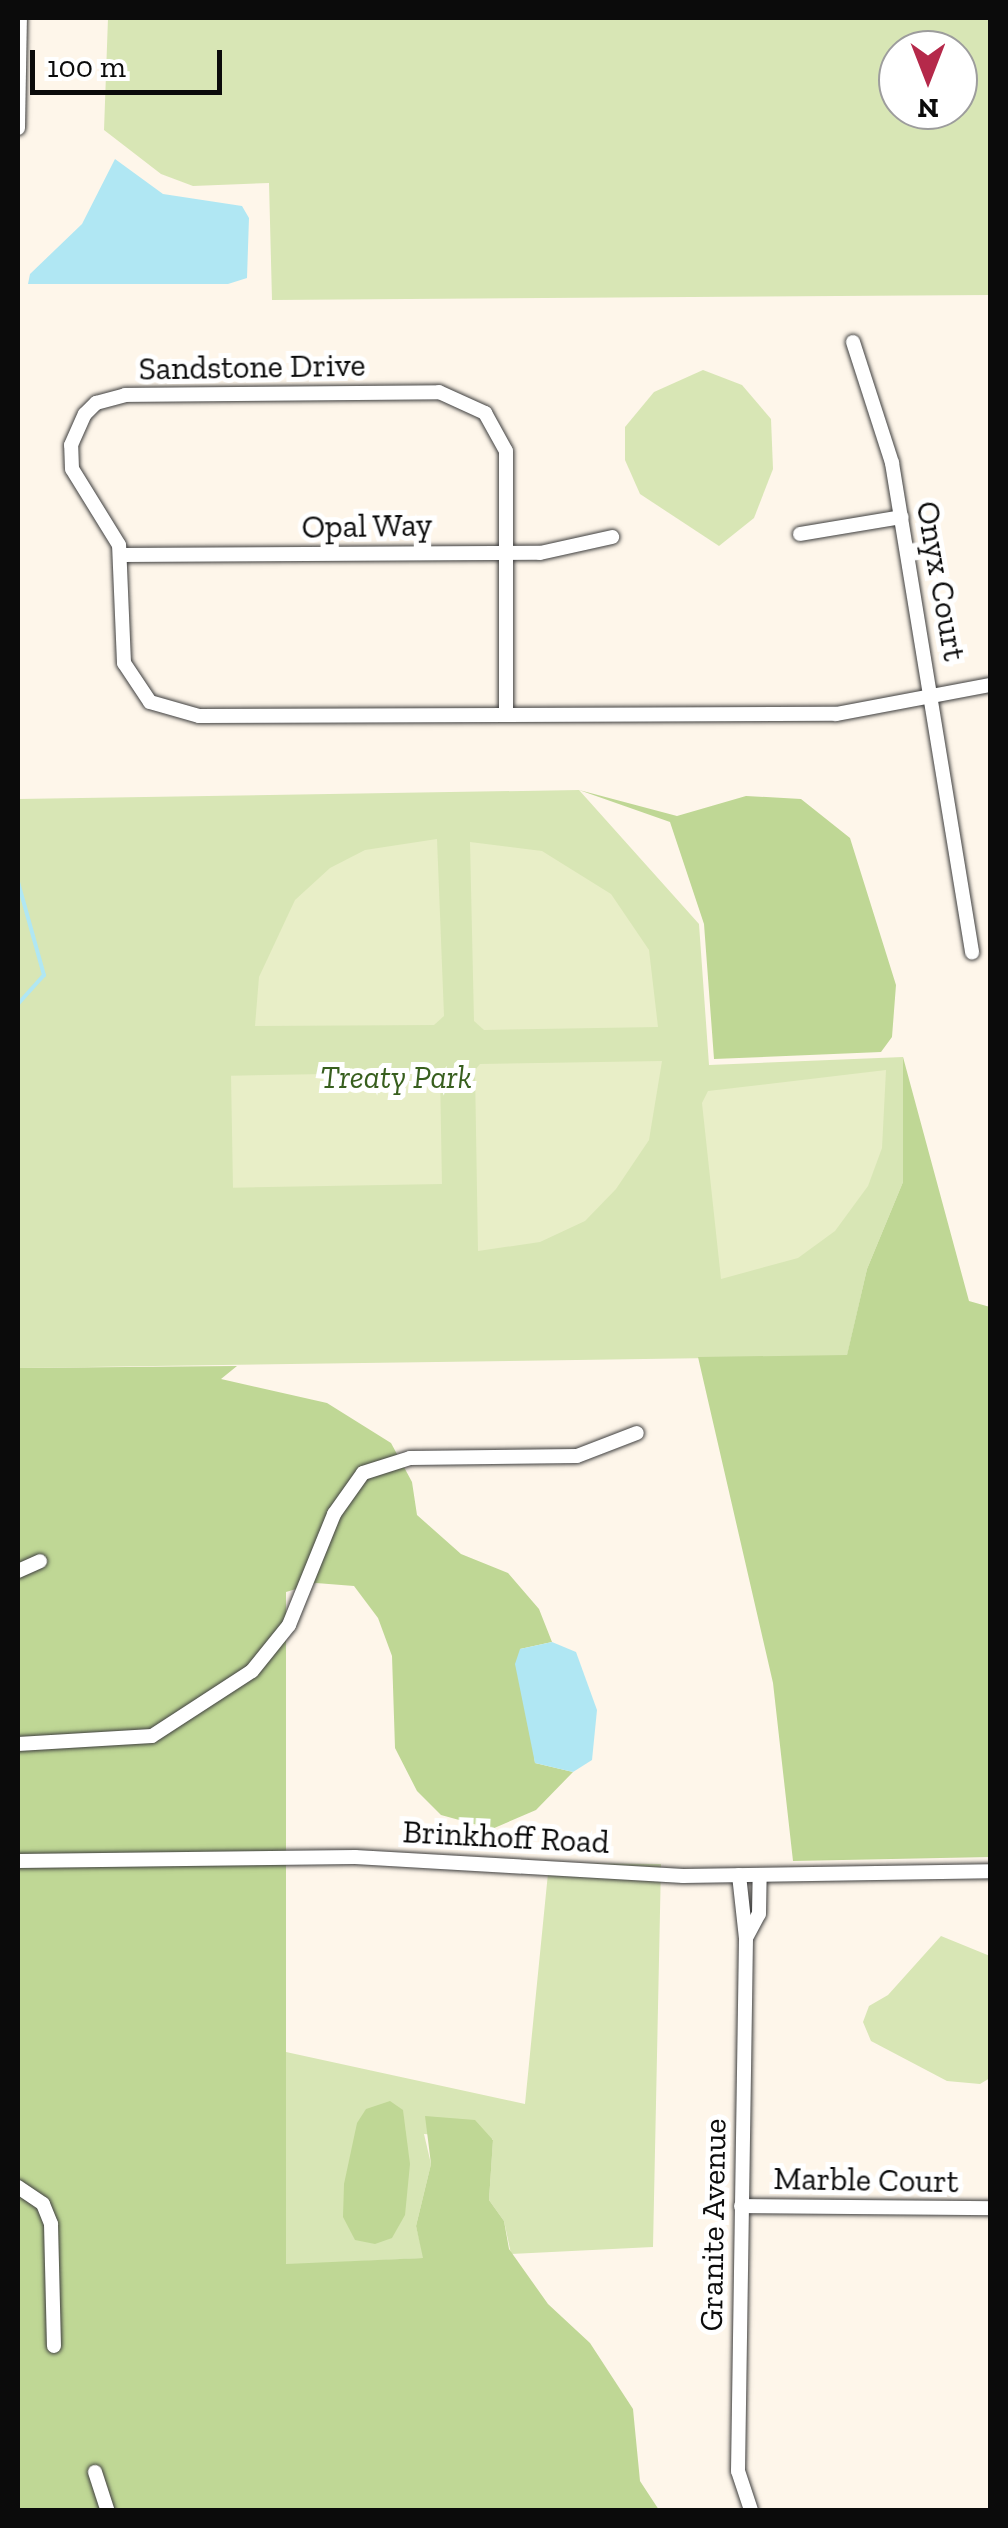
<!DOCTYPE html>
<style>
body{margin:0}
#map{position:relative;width:1008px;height:2528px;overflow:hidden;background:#fef6ea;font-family:"Zilla Slab",serif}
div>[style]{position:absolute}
.green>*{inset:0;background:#d8e6b5}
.forest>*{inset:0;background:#bfd795}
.pitch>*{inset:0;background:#e8eec7;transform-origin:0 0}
.water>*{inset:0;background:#b0e7f3}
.stream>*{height:4px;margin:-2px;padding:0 2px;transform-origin:2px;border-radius:2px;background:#b0e7f3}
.roads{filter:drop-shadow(0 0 2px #3e3e3e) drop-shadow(0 0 2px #3e3e3e)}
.street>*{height:14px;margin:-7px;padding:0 7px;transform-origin:7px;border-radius:7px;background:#fff}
span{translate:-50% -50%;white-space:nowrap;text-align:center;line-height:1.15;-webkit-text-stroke:10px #fff;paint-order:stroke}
.street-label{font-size:32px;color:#0b0b0b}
.park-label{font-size:32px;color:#385f1e;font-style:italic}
.frame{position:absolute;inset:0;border:20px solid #0b0b0b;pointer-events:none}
.north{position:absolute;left:878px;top:30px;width:100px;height:100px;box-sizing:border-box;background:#fff;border:2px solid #9d9d9d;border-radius:50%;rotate:180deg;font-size:28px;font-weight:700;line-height:40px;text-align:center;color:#0b0b0b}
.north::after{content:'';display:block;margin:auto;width:35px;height:45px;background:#b5294a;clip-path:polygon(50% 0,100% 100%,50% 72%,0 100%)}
.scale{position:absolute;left:30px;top:50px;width:192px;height:45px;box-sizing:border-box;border:5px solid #0b0b0b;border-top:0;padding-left:12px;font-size:30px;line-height:35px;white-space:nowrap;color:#0b0b0b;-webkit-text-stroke:8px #fff;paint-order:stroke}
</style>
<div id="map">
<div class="green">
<div style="clip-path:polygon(evenodd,108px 18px,990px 18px,990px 295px,272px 300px,269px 183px,193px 186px,161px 174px,104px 130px,108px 18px,898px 50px,958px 50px,958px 110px,898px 110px,898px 50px)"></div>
<div style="clip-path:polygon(703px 370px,742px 385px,771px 419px,773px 469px,754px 518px,719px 546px,640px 494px,625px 460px,625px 427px,654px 392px)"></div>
<div style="clip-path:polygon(579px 790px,699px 924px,709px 1065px,903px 1057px,903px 1182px,867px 1269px,847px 1356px,18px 1368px,18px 799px)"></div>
<div style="clip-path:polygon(549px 1863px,661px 1864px,653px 2247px,511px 2254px,504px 2221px,489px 2200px,493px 2139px,424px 2134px,431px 2164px,416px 2226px,424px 2258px,286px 2265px,286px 2052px,525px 2104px)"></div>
<div style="clip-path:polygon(941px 1936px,990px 1956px,990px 2078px,980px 2084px,947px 2081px,871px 2041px,863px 2022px,869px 2006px,888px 1995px)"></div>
</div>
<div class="forest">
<div style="clip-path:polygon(579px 790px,677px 816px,746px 796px,801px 799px,850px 838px,896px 985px,892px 1037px,881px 1052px,714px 1059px,704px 924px,670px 822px)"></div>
<div style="clip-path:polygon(903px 1057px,969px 1301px,990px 1307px,990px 1857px,793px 1861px,773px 1683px,698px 1357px,847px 1355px,867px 1269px,903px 1182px)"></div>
<div style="clip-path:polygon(237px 1366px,221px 1379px,327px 1403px,391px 1443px,412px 1482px,417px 1515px,461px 1554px,508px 1573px,539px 1609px,552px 1642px,520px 1649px,535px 1763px,573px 1772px,536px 1810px,492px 1829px,441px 1815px,417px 1791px,395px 1748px,392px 1656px,378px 1618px,354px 1586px,316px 1583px,286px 1592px,286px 2264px,423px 2258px,416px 2226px,431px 2164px,425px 2116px,475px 2120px,493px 2140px,489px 2200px,504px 2221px,509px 2249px,548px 2304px,590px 2343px,633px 2409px,640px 2481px,659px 2510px,18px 2510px,18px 1368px)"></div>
<div style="clip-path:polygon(390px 2101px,403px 2110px,410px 2164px,405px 2215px,392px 2238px,375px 2244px,355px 2240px,343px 2217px,344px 2184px,357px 2123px,366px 2109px)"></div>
</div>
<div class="pitch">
<div style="clip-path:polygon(437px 839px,444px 1016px,434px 1025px,255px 1026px,259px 977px,295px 900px,330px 868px,365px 850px)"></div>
<div style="clip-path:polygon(470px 842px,542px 851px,611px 894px,649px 950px,658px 1027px,484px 1030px,474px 1021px)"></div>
<div style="clip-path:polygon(662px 1061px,649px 1140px,616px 1189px,585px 1221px,540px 1242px,478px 1251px,475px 1070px,480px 1064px)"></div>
<div style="clip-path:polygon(886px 1070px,882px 1148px,868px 1186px,835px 1231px,798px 1258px,721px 1279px,702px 1103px,708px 1091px)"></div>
<div style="left:440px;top:1072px;width:112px;height:209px;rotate:89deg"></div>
</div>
<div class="water">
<div style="clip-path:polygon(115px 159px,163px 194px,242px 206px,249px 218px,247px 278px,228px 284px,28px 284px,30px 274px,82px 224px)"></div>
<div style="clip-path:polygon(552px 1642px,576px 1652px,597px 1710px,592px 1760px,573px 1772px,535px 1763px,515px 1664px,520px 1649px)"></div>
</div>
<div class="stream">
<div style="left:18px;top:882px;width:97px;rotate:74.4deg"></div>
<div style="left:44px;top:975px;width:39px;rotate:132deg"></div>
</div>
<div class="roads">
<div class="street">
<div style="left:18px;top:128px;width:110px;rotate:-89deg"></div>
<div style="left:853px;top:342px;width:127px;rotate:72.1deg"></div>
<div style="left:892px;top:463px;width:496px;rotate:80.7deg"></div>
<div style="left:439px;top:392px;width:51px;rotate:24.5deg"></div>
<div style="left:485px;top:413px;width:43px;rotate:61.1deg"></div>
<div style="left:506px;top:451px;width:264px;rotate:90deg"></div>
<div style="left:506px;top:715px;width:307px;rotate:179.8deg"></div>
<div style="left:199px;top:716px;width:51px;rotate:-164.1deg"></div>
<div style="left:150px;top:702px;width:47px;rotate:-123.7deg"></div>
<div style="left:124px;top:663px;width:118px;rotate:-92.4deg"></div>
<div style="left:119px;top:545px;width:89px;rotate:-121.7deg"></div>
<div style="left:72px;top:469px;width:24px;rotate:-92deg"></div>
<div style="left:71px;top:445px;width:34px;rotate:-66deg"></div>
<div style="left:85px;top:414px;width:16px;rotate:-45deg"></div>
<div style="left:96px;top:403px;width:30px;rotate:-15deg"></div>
<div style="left:125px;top:395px;width:314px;rotate:-0.5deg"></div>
<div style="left:800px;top:534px;width:103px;rotate:-9.5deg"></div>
<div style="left:121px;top:555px;width:419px;rotate:-0.3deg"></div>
<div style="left:540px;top:553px;width:74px;rotate:-12.5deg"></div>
<div style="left:506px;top:715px;width:330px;rotate:-0.2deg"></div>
<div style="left:836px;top:714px;width:157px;rotate:-10.7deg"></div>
<div style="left:18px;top:1571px;width:24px;rotate:-24deg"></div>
<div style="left:18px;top:1744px;width:134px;rotate:-3.4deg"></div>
<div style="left:152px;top:1736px;width:119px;rotate:-33deg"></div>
<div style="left:252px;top:1671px;width:59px;rotate:-51.2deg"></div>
<div style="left:289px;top:1625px;width:120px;rotate:-67.9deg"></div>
<div style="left:334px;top:1514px;width:50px;rotate:-54.7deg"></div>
<div style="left:363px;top:1473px;width:49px;rotate:-17.7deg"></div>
<div style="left:410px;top:1458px;width:167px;rotate:-0.7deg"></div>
<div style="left:577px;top:1456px;width:64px;rotate:-21deg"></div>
<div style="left:18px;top:1861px;width:337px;rotate:-0.7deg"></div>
<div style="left:355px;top:1857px;width:329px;rotate:3.3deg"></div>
<div style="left:683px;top:1876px;width:307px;rotate:-0.9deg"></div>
<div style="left:739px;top:1875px;width:63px;rotate:83.7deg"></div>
<div style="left:746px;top:1938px;width:533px;rotate:90.86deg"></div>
<div style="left:738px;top:2471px;width:41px;rotate:71.6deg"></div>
<div style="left:746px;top:1938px;width:27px;rotate:-62deg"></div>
<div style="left:759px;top:1914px;width:39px;rotate:-89deg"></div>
<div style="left:18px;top:2187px;width:30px;rotate:34deg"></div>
<div style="left:43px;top:2204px;width:22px;rotate:68deg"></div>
<div style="left:51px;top:2224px;width:122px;rotate:88.6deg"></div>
<div style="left:741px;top:2206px;width:249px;rotate:0.5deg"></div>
<div style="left:95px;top:2472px;width:40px;rotate:72deg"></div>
</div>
</div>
<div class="street-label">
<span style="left:252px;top:367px;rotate:-1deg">Sandstone Drive</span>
<span style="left:367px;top:526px;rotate:-1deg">Opal Way</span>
<span style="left:941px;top:581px;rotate:80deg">Onyx Court</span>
<span style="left:506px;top:1837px;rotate:3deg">Brinkhoff Road</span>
<span style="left:866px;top:2180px;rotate:1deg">Marble Court</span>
<span style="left:713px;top:2225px;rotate:-89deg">Granite Avenue</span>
</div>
<div class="park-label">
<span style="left:396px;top:1077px">Treaty Park</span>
</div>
<div class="frame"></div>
<div class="north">N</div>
<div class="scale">100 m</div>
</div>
